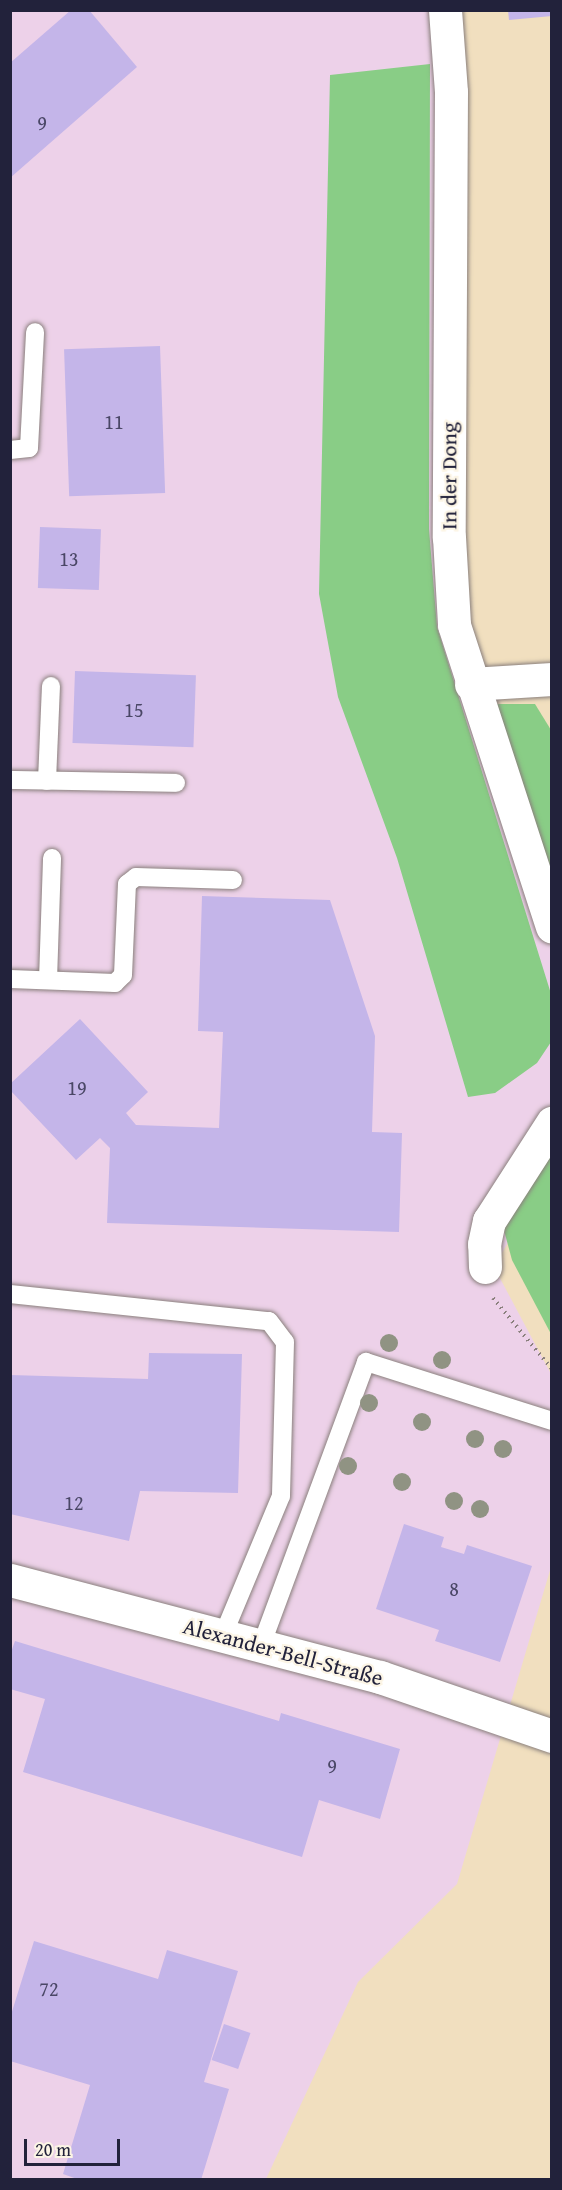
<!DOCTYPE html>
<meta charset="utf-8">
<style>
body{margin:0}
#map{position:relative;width:562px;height:2190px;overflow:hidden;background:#f1dfbf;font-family:"Gentium Book Plus",serif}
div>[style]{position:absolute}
.built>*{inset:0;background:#edd1e9}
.green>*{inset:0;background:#89cd86}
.building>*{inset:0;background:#c4b5e9;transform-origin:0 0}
.path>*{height:4px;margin-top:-2px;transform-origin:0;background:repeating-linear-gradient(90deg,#8a807d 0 1.5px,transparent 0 6px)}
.roads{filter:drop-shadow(0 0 2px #8a807d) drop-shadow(0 0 2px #8a807d)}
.service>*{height:18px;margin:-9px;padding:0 9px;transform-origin:9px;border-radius:9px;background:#fff}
.minor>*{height:33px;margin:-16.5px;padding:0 16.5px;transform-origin:16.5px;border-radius:16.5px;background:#fff}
.tertiary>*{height:33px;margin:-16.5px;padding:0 16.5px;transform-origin:16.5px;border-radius:16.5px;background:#fff}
.trees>*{width:18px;height:18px;margin:-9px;border-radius:50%;background:#909383}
span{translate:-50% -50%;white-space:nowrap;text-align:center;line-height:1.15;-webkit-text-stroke:4.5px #fcf5e5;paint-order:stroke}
.number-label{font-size:20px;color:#4a4766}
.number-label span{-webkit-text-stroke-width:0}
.street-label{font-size:22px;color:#22223b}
.frame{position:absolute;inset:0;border:12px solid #22223b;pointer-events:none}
.scale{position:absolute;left:24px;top:2139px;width:96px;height:27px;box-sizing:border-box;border:3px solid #22223b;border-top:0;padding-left:8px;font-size:18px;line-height:21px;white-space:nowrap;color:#22223b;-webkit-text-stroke:4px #fcf5e5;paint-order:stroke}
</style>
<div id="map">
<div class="built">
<div style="clip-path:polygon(11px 11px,434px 11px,454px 625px,551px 926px,551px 1167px,494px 1267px,551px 1374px,551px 1567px,457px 1884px,358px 1982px,266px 2179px,11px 2180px)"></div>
</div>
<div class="green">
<div style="clip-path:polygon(430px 64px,429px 529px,437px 627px,552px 997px,551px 1042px,537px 1063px,495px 1093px,468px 1097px,397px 858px,338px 697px,319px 594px,330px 75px)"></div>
<div style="clip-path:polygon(494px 704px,535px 704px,551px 730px,551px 898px)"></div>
<div style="clip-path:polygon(551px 1147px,551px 1334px,512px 1260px,502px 1223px)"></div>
</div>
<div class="building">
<div style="clip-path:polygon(71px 10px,89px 10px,137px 67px,10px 178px,10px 63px)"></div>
<div style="clip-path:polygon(508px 10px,552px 10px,552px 16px,509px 20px)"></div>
<div style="left:160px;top:346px;width:147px;height:96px;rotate:88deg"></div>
<div style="left:40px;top:527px;width:61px;height:61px;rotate:2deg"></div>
<div style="left:75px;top:671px;width:121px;height:72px;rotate:2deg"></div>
<div style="clip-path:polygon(202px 896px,330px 900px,375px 1036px,372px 1132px,402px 1133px,399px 1232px,107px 1223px,110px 1148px,100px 1138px,76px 1160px,10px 1090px,10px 1084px,80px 1019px,148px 1092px,126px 1113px,136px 1125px,219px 1128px,223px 1032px,198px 1031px)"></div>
<div style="clip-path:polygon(149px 1353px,242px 1354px,238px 1493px,140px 1491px,129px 1541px,10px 1514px,10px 1375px,148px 1379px)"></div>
<div style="clip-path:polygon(404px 1524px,444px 1537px,441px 1547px,464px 1554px,467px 1545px,532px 1566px,500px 1662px,435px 1641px,439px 1630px,376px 1609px)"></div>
<div style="clip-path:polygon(15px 1641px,279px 1721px,281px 1713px,400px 1749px,380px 1819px,319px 1800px,302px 1857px,23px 1772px,45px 1699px,10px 1689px,10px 1655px)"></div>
<div style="clip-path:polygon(34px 1941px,158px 1979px,167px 1950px,238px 1971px,204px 2082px,229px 2089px,201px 2180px,80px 2180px,63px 2174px,90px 2085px,10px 2061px,10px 2018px)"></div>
<div style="left:224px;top:2024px;width:28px;height:38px;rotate:19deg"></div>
</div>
<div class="path">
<div style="left:493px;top:1298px;width:92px;rotate:50.3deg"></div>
</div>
<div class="roads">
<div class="service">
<div style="left:10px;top:450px;width:19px;rotate:-6deg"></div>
<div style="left:29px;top:448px;width:116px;rotate:-87deg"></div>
<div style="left:10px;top:780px;width:166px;rotate:1deg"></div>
<div style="left:47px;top:781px;width:95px;rotate:-87.6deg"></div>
<div style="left:10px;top:979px;width:105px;rotate:2.2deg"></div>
<div style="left:115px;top:983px;width:11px;rotate:-45deg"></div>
<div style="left:123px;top:975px;width:91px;rotate:-87.5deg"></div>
<div style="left:127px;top:884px;width:11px;rotate:-38deg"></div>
<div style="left:136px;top:877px;width:97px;rotate:1.8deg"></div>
<div style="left:48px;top:980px;width:122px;rotate:-88.1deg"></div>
<div style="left:10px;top:1294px;width:260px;rotate:6deg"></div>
<div style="left:269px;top:1321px;width:26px;rotate:53deg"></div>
<div style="left:285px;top:1342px;width:154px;rotate:91.5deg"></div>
<div style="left:281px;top:1496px;width:151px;rotate:112.6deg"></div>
<div style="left:261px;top:1646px;width:303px;rotate:-69.7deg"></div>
<div style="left:366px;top:1362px;width:195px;rotate:17.6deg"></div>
</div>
<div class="minor">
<div style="left:445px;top:10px;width:82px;rotate:85.8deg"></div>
<div style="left:451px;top:92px;width:445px;rotate:90.3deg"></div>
<div style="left:449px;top:537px;width:88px;rotate:86.7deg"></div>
<div style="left:454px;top:625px;width:317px;rotate:72deg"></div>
<div style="left:471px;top:684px;width:81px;rotate:-3.5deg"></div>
<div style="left:485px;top:1267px;width:23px;rotate:-92deg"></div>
<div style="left:484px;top:1244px;width:24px;rotate:-78deg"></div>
<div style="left:489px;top:1221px;width:117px;rotate:-57.3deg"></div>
</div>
<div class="tertiary">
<div style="left:10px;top:1580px;width:383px;rotate:14.7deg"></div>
<div style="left:380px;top:1677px;width:182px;rotate:18.9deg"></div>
</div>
</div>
<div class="trees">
<div style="left:389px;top:1343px"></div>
<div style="left:442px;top:1360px"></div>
<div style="left:369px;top:1403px"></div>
<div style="left:422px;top:1422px"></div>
<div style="left:475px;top:1439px"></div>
<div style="left:503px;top:1449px"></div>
<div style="left:348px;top:1466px"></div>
<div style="left:402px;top:1482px"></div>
<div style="left:454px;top:1501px"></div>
<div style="left:480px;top:1509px"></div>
</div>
<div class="number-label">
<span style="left:42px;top:122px">9</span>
<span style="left:114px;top:421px">11</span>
<span style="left:69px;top:558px">13</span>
<span style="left:134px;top:709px">15</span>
<span style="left:77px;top:1087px">19</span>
<span style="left:74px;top:1502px">12</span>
<span style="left:454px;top:1588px">8</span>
<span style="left:332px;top:1765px">9</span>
<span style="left:49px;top:1988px">72</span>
</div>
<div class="street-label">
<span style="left:449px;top:476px;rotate:-90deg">In der Dong</span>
<span style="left:283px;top:1652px;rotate:15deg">Alexander-Bell-Straße</span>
</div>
<div class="frame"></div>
<div class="scale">20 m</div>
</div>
